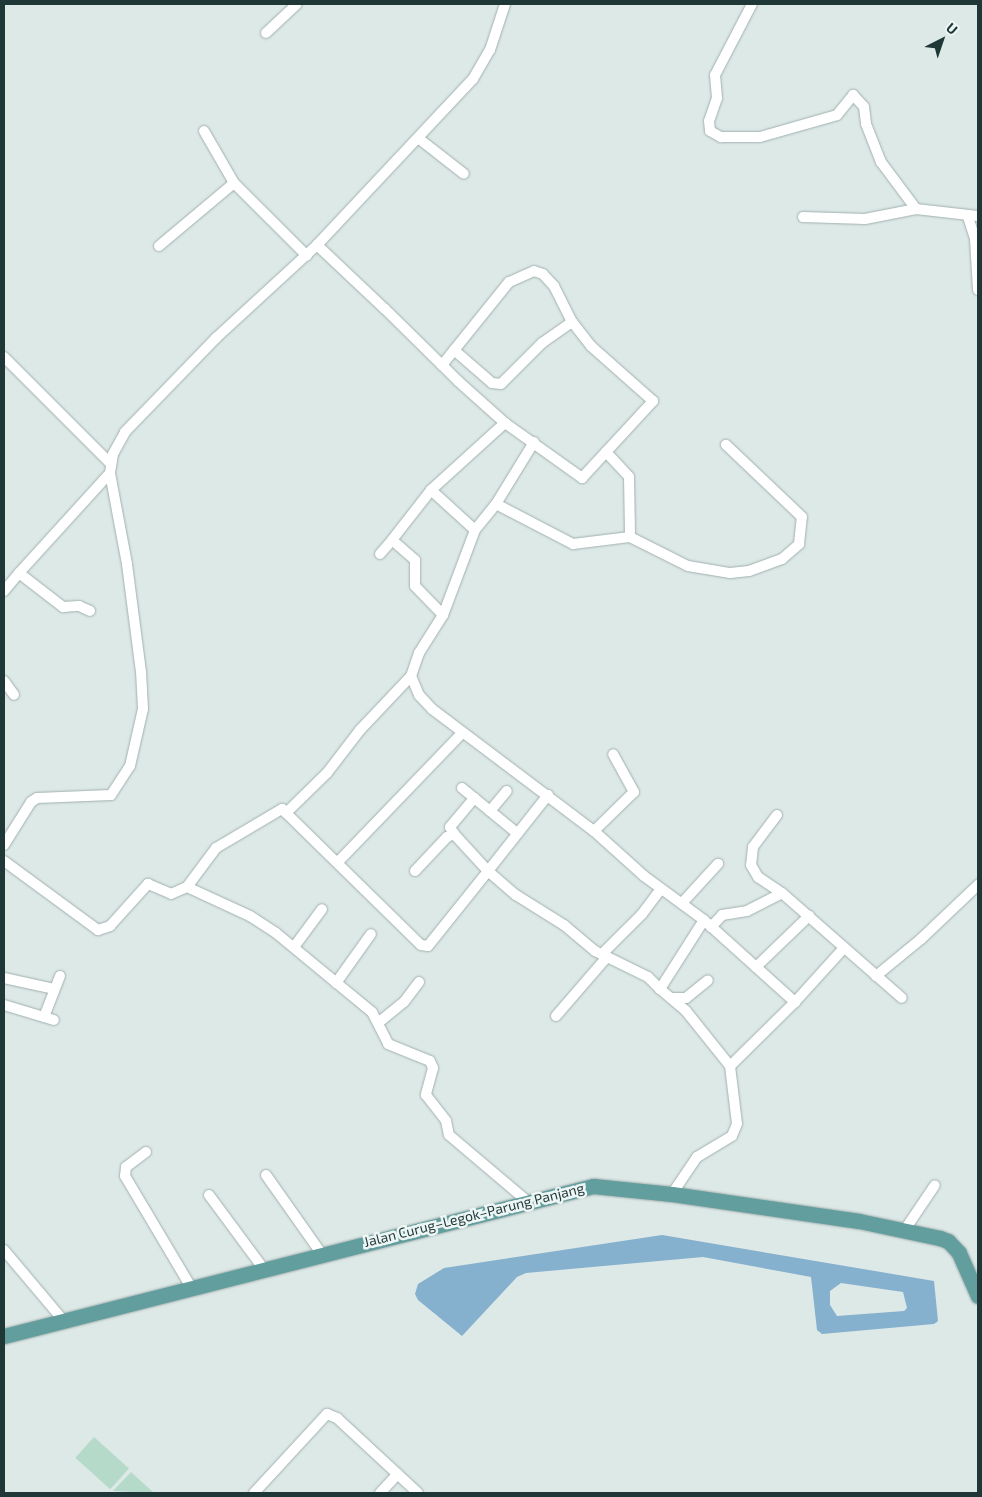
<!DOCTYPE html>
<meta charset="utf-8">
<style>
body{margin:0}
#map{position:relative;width:982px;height:1497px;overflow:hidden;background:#dde9e7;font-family:"Exo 2",sans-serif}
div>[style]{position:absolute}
.green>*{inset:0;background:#b6dac9;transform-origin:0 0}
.water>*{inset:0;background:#85b0ce}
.roads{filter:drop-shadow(0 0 1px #a0b0af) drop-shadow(0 0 1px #a0b0af)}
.street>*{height:10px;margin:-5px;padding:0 5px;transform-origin:5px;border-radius:5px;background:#fff}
.primary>*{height:15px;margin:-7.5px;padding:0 7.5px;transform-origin:7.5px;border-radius:7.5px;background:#629e9e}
span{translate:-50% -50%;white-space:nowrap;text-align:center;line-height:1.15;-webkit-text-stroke:5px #edf6f4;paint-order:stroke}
.street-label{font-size:14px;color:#1f3837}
.frame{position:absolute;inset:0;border:5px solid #1f3837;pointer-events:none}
.north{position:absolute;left:917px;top:15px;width:50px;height:50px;-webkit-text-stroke:4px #edf6f4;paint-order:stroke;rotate:41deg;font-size:14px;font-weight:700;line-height:20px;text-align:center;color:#1f3837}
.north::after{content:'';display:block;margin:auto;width:18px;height:22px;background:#1f3837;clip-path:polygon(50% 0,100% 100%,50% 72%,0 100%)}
</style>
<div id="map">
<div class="green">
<div style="left:94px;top:1437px;width:47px;height:28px;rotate:42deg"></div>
<div style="clip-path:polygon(131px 1472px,153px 1492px,152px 1493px,113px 1491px)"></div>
</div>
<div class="water">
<div style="clip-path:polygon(evenodd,662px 1235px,934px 1281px,938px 1321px,934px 1324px,822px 1334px,817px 1330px,811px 1277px,703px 1257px,526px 1273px,517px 1277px,462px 1336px,418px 1300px,415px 1294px,418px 1284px,444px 1268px,662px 1235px,841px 1283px,903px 1292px,907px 1308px,904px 1311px,837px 1316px,830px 1305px,830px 1291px,841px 1283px)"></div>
</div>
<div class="roads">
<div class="street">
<div style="left:752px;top:4px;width:80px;rotate:117.5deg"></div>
<div style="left:715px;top:75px;width:23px;rotate:85deg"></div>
<div style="left:717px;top:98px;width:24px;rotate:109deg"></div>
<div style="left:709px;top:121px;width:10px;rotate:84deg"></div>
<div style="left:710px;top:131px;width:13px;rotate:29deg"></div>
<div style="left:721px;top:137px;width:39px"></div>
<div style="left:760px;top:137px;width:80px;rotate:-15.9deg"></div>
<div style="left:837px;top:115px;width:26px;rotate:-51deg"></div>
<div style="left:853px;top:95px;width:16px;rotate:47deg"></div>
<div style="left:864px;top:107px;width:17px;rotate:83deg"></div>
<div style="left:866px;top:124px;width:41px;rotate:68.5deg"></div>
<div style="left:881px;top:162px;width:59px;rotate:53.3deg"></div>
<div style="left:266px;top:33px;width:42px;rotate:-43.1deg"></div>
<div style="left:204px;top:131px;width:60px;rotate:60deg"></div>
<div style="left:234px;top:183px;width:103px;rotate:45deg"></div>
<div style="left:418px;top:138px;width:58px;rotate:38deg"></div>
<div style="left:803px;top:217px;width:62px;rotate:1.8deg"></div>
<div style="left:865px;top:219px;width:52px;rotate:-11.1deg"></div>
<div style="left:916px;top:209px;width:62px;rotate:6.4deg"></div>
<div style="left:968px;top:217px;width:23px;rotate:72deg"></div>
<div style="left:975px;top:239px;width:51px;rotate:86.6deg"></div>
<div style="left:317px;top:245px;width:93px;rotate:43.3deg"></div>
<div style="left:385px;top:309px;width:80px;rotate:44.5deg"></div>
<div style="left:442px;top:365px;width:23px;rotate:45deg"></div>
<div style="left:458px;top:381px;width:63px;rotate:41.8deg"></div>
<div style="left:505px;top:423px;width:95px;rotate:35.5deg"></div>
<div style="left:582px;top:478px;width:105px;rotate:-47.3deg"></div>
<div style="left:653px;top:401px;width:83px;rotate:-138.4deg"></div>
<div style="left:591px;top:346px;width:31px;rotate:-128deg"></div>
<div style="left:572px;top:322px;width:40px;rotate:-116.6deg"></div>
<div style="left:554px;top:286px;width:16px;rotate:-133deg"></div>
<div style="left:543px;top:274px;width:9px;rotate:-162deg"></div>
<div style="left:534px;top:271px;width:27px;rotate:156deg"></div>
<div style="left:509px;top:282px;width:107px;rotate:128.9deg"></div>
<div style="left:159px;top:246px;width:98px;rotate:-40deg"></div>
<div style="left:454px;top:350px;width:50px;rotate:41deg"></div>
<div style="left:492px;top:383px;width:9px;rotate:6deg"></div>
<div style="left:501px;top:384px;width:58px;rotate:-45deg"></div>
<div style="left:542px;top:343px;width:37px;rotate:-35deg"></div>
<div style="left:4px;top:357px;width:150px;rotate:45deg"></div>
<div style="left:534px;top:442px;width:73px;rotate:121.5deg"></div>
<div style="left:496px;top:504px;width:33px;rotate:129deg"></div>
<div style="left:475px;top:530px;width:91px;rotate:110.6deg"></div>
<div style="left:443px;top:615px;width:45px;rotate:122.3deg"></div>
<div style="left:419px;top:653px;width:24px;rotate:109deg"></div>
<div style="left:411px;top:676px;width:21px;rotate:67deg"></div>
<div style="left:419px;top:695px;width:19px;rotate:47deg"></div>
<div style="left:432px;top:709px;width:203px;rotate:37deg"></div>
<div style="left:594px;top:831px;width:67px;rotate:42deg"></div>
<div style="left:644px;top:876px;width:74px;rotate:36.3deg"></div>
<div style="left:704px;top:920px;width:82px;rotate:122.5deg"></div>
<div style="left:660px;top:989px;width:34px;rotate:40deg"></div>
<div style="left:686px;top:1011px;width:70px;rotate:51.3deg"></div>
<div style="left:730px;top:1066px;width:58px;rotate:83.1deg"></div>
<div style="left:737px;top:1124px;width:13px;rotate:113deg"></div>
<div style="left:732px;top:1136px;width:41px;rotate:149deg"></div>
<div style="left:697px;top:1157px;width:45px;rotate:124deg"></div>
<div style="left:606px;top:452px;width:34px;rotate:47deg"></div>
<div style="left:629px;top:477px;width:60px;rotate:89deg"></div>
<div style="left:431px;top:490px;width:59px;rotate:42.3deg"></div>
<div style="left:496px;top:504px;width:87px;rotate:27.5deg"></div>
<div style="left:573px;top:544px;width:57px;rotate:-7deg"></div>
<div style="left:630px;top:537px;width:65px;rotate:26.6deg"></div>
<div style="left:688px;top:566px;width:43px;rotate:9.5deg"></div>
<div style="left:730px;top:573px;width:19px;rotate:-6deg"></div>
<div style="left:749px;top:571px;width:35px;rotate:-20deg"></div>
<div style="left:782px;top:559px;width:23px;rotate:-41deg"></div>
<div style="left:799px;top:544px;width:27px;rotate:-84deg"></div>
<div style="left:802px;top:517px;width:105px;rotate:-136.5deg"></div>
<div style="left:380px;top:554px;width:18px;rotate:-49deg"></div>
<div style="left:19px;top:573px;width:135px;rotate:-47.7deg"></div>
<div style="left:4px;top:591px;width:23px;rotate:-50deg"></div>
<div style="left:19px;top:573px;width:56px;rotate:37.7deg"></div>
<div style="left:63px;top:607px;width:16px;rotate:-4deg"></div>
<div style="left:79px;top:606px;width:12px;rotate:24deg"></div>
<div style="left:443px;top:615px;width:40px;rotate:-134deg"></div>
<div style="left:415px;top:586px;width:26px;rotate:-90deg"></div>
<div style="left:415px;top:560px;width:30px;rotate:-139deg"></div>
<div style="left:392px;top:540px;width:63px;rotate:-52deg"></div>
<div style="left:431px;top:490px;width:100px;rotate:-42.2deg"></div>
<div style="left:4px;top:681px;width:17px;rotate:54deg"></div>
<div style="left:462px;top:788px;width:72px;rotate:39.4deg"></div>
<div style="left:490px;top:811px;width:26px;rotate:-50deg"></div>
<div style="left:286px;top:813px;width:57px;rotate:-44.3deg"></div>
<div style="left:327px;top:773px;width:54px;rotate:-52.5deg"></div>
<div style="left:360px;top:730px;width:74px;rotate:-46.6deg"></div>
<div style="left:777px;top:815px;width:40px;rotate:127deg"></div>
<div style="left:753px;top:847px;width:18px;rotate:96deg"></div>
<div style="left:751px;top:865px;width:14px;rotate:60deg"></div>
<div style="left:758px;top:877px;width:29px;rotate:34deg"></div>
<div style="left:594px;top:831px;width:56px;rotate:-44.3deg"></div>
<div style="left:634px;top:792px;width:43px;rotate:-118.9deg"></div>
<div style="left:454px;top:834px;width:8px;rotate:-120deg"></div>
<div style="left:450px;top:827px;width:38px;rotate:-50deg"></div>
<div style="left:4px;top:845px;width:51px;rotate:-57.9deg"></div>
<div style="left:31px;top:802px;width:7px;rotate:-34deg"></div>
<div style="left:37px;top:798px;width:74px;rotate:-2.3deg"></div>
<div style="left:111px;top:795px;width:35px;rotate:-57deg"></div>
<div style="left:130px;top:766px;width:58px;rotate:-77.2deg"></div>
<div style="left:143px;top:709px;width:37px;rotate:-93deg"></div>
<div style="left:141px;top:672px;width:109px;rotate:-97.4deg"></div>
<div style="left:127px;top:564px;width:93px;rotate:-100.6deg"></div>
<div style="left:110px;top:473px;width:19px;rotate:-81deg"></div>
<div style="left:113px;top:454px;width:25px;rotate:-61deg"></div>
<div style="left:125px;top:432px;width:131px;rotate:-45.9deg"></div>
<div style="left:216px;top:338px;width:137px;rotate:-42.6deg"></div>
<div style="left:317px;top:245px;width:228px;rotate:-46.8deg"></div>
<div style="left:473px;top:79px;width:34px;rotate:-60deg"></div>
<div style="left:490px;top:50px;width:48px;rotate:-71.9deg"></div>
<div style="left:4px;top:861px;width:117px;rotate:36.3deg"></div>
<div style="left:98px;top:930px;width:13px;rotate:-18deg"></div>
<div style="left:110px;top:926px;width:57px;rotate:-47.9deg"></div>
<div style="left:148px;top:884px;width:25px;rotate:23deg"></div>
<div style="left:171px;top:894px;width:17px;rotate:-24deg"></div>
<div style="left:187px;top:887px;width:69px;rotate:24.7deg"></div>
<div style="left:250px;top:916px;width:31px;rotate:33deg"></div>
<div style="left:276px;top:933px;width:124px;rotate:39.5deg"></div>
<div style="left:372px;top:1012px;width:36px;rotate:63deg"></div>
<div style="left:388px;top:1044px;width:45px;rotate:22deg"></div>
<div style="left:430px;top:1061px;width:8px;rotate:67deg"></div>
<div style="left:433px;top:1068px;width:28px;rotate:105deg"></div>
<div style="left:426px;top:1095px;width:33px;rotate:52deg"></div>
<div style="left:446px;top:1121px;width:14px;rotate:78deg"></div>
<div style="left:449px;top:1135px;width:102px;rotate:40.2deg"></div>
<div style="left:338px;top:862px;width:179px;rotate:-46.1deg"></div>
<div style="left:415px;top:871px;width:47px;rotate:-46.7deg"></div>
<div style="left:447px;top:837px;width:8px;rotate:-23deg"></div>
<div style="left:454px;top:834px;width:50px;rotate:47.4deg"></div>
<div style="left:488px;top:871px;width:97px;rotate:-51.7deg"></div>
<div style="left:187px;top:887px;width:49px;rotate:-53.4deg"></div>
<div style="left:216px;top:848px;width:77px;rotate:-30.6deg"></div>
<div style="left:282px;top:809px;width:194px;rotate:44.4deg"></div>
<div style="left:421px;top:945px;width:7px;rotate:8deg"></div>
<div style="left:428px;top:946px;width:96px;rotate:-51.3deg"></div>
<div style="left:488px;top:871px;width:37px;rotate:41deg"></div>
<div style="left:516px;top:895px;width:57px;rotate:32deg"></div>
<div style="left:564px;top:925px;width:40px;rotate:40deg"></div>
<div style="left:595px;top:951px;width:59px;rotate:26.1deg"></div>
<div style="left:648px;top:977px;width:17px;rotate:45deg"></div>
<div style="left:683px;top:902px;width:52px;rotate:-47.4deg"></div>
<div style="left:706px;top:922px;width:120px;rotate:42deg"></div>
<div style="left:795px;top:1002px;width:91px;rotate:135.4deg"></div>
<div style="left:711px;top:927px;width:16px;rotate:-47deg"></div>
<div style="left:722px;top:915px;width:25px;rotate:-9deg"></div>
<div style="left:747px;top:911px;width:39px;rotate:-27deg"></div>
<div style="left:782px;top:893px;width:159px;rotate:41.2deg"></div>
<div style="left:294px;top:947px;width:47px;rotate:-53.6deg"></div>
<div style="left:602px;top:954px;width:57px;rotate:-45deg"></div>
<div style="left:642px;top:914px;width:31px;rotate:-53deg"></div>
<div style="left:756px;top:967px;width:74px;rotate:-43.9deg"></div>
<div style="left:876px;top:976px;width:58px;rotate:-39.4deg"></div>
<div style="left:921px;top:939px;width:79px;rotate:-43.5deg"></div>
<div style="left:4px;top:978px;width:51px;rotate:12.4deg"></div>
<div style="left:336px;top:983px;width:60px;rotate:-54.5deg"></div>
<div style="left:671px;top:998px;width:15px"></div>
<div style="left:686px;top:998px;width:28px;rotate:-39deg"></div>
<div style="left:795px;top:1002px;width:73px;rotate:-47.8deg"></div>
<div style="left:4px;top:1005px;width:52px;rotate:16.7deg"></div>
<div style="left:556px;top:1016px;width:78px;rotate:-49.2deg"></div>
<div style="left:44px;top:1017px;width:44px;rotate:-68.7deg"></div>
<div style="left:378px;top:1023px;width:33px;rotate:-39deg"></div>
<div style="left:404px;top:1002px;width:25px;rotate:-53deg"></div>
<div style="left:146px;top:1152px;width:25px;rotate:143deg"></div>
<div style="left:126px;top:1167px;width:9px;rotate:96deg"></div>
<div style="left:125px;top:1176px;width:129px;rotate:59.3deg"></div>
<div style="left:266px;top:1175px;width:95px;rotate:54.8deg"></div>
<div style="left:209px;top:1195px;width:91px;rotate:53.5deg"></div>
<div style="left:904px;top:1231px;width:55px;rotate:-56deg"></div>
<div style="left:4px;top:1250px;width:92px;rotate:49.9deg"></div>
<div style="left:254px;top:1493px;width:108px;rotate:-47.3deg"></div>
<div style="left:327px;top:1414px;width:11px;rotate:22deg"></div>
<div style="left:337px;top:1418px;width:110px;rotate:42.8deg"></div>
<div style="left:380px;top:1493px;width:26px;rotate:-47deg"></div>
</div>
<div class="primary">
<div style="left:4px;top:1336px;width:608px;rotate:-14.29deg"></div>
<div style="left:593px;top:1186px;width:79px;rotate:5.8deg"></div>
<div style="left:672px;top:1194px;width:189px;rotate:8.2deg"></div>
<div style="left:859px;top:1221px;width:83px;rotate:11.9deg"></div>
<div style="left:940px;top:1238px;width:9px;rotate:21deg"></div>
<div style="left:948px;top:1241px;width:16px;rotate:47deg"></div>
<div style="left:959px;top:1253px;width:47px;rotate:66.2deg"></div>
</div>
</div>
<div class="street-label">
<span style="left:474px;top:1215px;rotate:-14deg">Jalan Curug–Legok–Parung Panjang</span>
</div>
<div class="frame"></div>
<div class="north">U</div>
</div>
